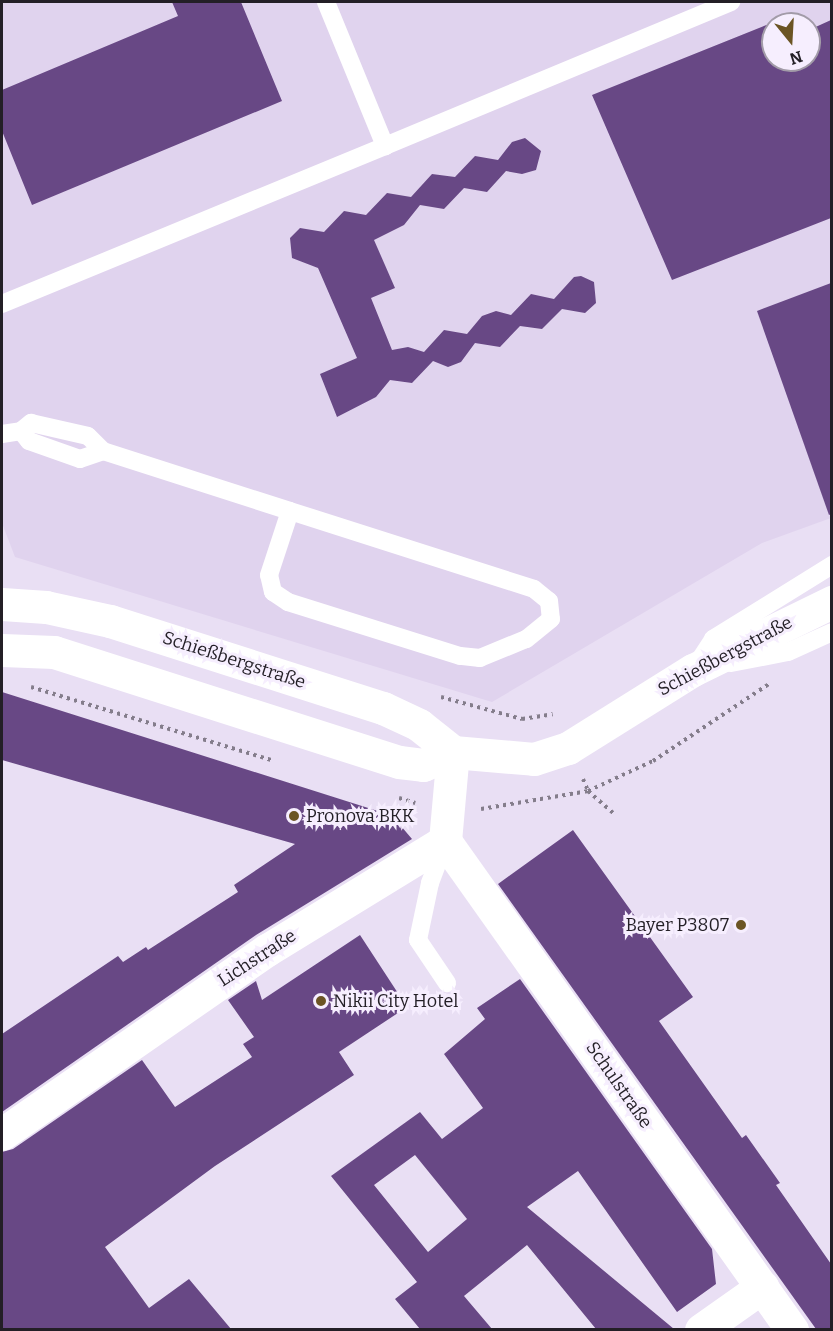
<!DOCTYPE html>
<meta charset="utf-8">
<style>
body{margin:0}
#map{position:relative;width:833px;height:1331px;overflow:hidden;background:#e9dff4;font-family:Bitter,serif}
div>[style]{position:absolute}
.built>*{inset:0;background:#e0d3ee}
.building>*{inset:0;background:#684885}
.path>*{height:4px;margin-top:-2px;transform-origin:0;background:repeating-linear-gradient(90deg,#847d8b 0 3px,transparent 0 7.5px)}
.lane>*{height:18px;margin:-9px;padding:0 9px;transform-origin:9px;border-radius:9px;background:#fff}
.street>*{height:33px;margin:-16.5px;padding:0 16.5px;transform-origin:16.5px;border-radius:16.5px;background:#fff}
.secondary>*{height:33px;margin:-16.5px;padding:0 16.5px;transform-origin:16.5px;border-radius:16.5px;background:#fff}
.dots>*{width:16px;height:16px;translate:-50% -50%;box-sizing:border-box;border:3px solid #f6eefe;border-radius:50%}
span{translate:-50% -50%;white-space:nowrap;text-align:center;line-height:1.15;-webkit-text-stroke:6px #f6eefe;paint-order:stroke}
.street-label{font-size:18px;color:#231f26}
.poi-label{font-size:18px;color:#231f26}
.left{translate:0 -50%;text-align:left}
.right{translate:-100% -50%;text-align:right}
.frame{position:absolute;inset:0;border:3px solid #231f26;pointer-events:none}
.north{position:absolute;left:761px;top:12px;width:60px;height:60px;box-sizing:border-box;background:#f6eefe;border:2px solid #a29ba8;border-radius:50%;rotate:162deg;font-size:16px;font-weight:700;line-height:24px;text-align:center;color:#231f26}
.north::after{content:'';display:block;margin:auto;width:21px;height:27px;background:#6b5424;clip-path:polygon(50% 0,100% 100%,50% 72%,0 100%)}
</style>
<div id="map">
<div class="built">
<div style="clip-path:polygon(evenodd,2px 2px,831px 2px,831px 518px,762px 543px,492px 702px,15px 557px,2px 523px,2px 2px,773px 24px,809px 24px,809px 60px,773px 60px,773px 24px)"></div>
</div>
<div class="building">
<div style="clip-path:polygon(172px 2px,241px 2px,282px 101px,32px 205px,2px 131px,2px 90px,178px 16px)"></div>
<div style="clip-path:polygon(794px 14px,799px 24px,773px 24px,773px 60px,809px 60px,809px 30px,831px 20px,831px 218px,672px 280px,592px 95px)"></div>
<div style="clip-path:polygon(525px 138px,541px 151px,536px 170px,522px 174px,506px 171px,487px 192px,464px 188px,444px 209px,420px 205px,404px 225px,374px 240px,395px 288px,371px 298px,392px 350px,408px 347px,424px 352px,444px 330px,467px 334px,482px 316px,496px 311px,511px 315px,531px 294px,554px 299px,574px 277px,581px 276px,594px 282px,596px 303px,585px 313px,562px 309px,542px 329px,520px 326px,500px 347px,475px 343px,461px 362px,448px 367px,433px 361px,412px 383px,390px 380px,376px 397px,337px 417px,320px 374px,357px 358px,318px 268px,292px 258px,290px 238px,300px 228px,324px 232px,344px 211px,366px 215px,387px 193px,411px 197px,432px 174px,455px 177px,475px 156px,498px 160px,512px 142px)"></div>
<div style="clip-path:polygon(831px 283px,831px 514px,829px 515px,757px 311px)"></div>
<div style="clip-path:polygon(2px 692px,384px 813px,395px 819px,412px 839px,256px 935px,2px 1112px,2px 1034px,118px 956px,123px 962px,146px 947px,148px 950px,238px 892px,234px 885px,295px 844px,2px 760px)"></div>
<div style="clip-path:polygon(573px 830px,693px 997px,659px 1021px,742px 1138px,746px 1135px,780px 1183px,776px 1185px,831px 1264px,831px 1329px,816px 1329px,498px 884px)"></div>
<div style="clip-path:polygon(360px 935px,407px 1007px,339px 1052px,354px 1075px,215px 1166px,105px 1247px,149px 1308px,189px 1279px,231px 1329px,2px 1329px,2px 1152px,13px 1149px,142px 1060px,175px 1107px,252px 1057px,243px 1044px,254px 1037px,228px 1000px,256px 981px,262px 1000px)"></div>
<div style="clip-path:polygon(evenodd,520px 979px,712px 1249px,716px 1284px,677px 1312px,578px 1171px,527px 1207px,674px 1329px,596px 1329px,527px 1245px,464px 1296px,492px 1329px,420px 1329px,395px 1299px,417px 1282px,331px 1176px,420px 1112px,442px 1139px,483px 1108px,444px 1054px,485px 1019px,477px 1008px,520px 979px,415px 1155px,467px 1219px,428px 1252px,374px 1185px,415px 1155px)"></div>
</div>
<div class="path">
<div style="left:31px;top:687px;width:251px;rotate:16.9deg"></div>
<div style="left:441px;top:697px;width:84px;rotate:15.2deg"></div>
<div style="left:522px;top:719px;width:31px;rotate:-9deg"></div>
<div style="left:583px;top:779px;width:13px;rotate:67deg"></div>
<div style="left:588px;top:791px;width:33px;rotate:41deg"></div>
<div style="left:399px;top:798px;width:17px;rotate:17deg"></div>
<div style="left:481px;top:809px;width:109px;rotate:-9.5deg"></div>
<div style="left:588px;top:791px;width:72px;rotate:-24.8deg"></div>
<div style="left:653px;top:761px;width:139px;rotate:-33.6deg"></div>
</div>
<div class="lane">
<div style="left:326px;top:2px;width:156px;rotate:67.7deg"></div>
<div style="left:385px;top:146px;width:375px;rotate:-22.6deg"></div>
<div style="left:2px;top:304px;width:414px;rotate:-22.4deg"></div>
<div style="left:21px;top:431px;width:13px;rotate:51deg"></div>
<div style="left:29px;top:441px;width:54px;rotate:19.4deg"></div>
<div style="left:80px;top:459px;width:24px;rotate:-19deg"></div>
<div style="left:2px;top:434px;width:19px;rotate:-9deg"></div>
<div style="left:21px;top:431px;width:13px;rotate:-39deg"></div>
<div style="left:31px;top:423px;width:58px;rotate:12.8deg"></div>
<div style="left:88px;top:436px;width:21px;rotate:45deg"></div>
<div style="left:103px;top:451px;width:196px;rotate:17.8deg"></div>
<div style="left:290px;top:511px;width:256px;rotate:17.7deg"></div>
<div style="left:534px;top:589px;width:19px;rotate:39deg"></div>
<div style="left:549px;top:601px;width:18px;rotate:84deg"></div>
<div style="left:551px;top:619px;width:32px;rotate:141deg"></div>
<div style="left:526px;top:639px;width:50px;rotate:157.6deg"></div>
<div style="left:480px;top:658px;width:20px;rotate:-174deg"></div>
<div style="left:460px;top:656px;width:180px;rotate:-162.6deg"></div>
<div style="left:288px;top:602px;width:18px;rotate:-146deg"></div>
<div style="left:273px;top:592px;width:17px;rotate:-103deg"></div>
<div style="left:269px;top:575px;width:67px;rotate:-71.8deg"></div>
<div style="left:731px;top:663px;width:58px;rotate:-10.9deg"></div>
<div style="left:788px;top:652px;width:48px;rotate:-24.4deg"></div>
<div style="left:697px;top:664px;width:30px;rotate:-57deg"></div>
<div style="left:713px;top:639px;width:140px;rotate:-31.9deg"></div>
<div style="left:445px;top:843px;width:43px;rotate:110.6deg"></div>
<div style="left:430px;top:883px;width:58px;rotate:101.9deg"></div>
<div style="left:418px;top:940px;width:52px;rotate:56deg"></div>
</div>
<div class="street">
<div style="left:445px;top:841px;width:600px;rotate:54.64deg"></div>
<div style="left:445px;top:841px;width:89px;rotate:-84.9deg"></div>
<div style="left:2px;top:1134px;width:323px;rotate:-34.8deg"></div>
<div style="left:267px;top:950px;width:209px;rotate:-31.5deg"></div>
<div style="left:701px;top:1330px;width:75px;rotate:-35.2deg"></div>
</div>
<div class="secondary">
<div style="left:2px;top:604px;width:44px;rotate:3.9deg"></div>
<div style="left:46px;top:607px;width:66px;rotate:12.3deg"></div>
<div style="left:110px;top:621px;width:287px;rotate:17.7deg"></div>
<div style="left:383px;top:708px;width:40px;rotate:25deg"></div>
<div style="left:419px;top:725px;width:43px;rotate:38.5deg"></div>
<div style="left:2px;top:650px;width:52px;rotate:2.2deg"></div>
<div style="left:54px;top:652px;width:362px;rotate:17.7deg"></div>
<div style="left:399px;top:762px;width:24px;rotate:7deg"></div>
<div style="left:423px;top:765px;width:33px;rotate:-23deg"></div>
<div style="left:453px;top:752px;width:81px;rotate:4.9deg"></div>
<div style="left:534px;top:759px;width:36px;rotate:-18deg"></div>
<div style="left:568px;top:748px;width:147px;rotate:-32deg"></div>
<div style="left:693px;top:670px;width:155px;rotate:-26.1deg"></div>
</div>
<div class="dots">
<div style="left:294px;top:816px;background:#6b5424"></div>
<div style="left:741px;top:925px;background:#6b5424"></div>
<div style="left:321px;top:1001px;background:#6b5424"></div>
</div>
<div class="street-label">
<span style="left:725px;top:656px;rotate:-28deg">Schießbergstraße</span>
<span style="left:234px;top:660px;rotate:18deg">Schießbergstraße</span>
<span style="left:257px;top:958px;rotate:-33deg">Lichstraße</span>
<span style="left:619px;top:1085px;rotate:55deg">Schulstraße</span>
</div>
<div class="poi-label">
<span class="left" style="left:306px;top:816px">Pronova BKK</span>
<span class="right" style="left:729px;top:925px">Bayer P3807</span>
<span class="left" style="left:333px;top:1001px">Nikii City Hotel</span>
</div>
<div class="frame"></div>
<div class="north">N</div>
</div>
